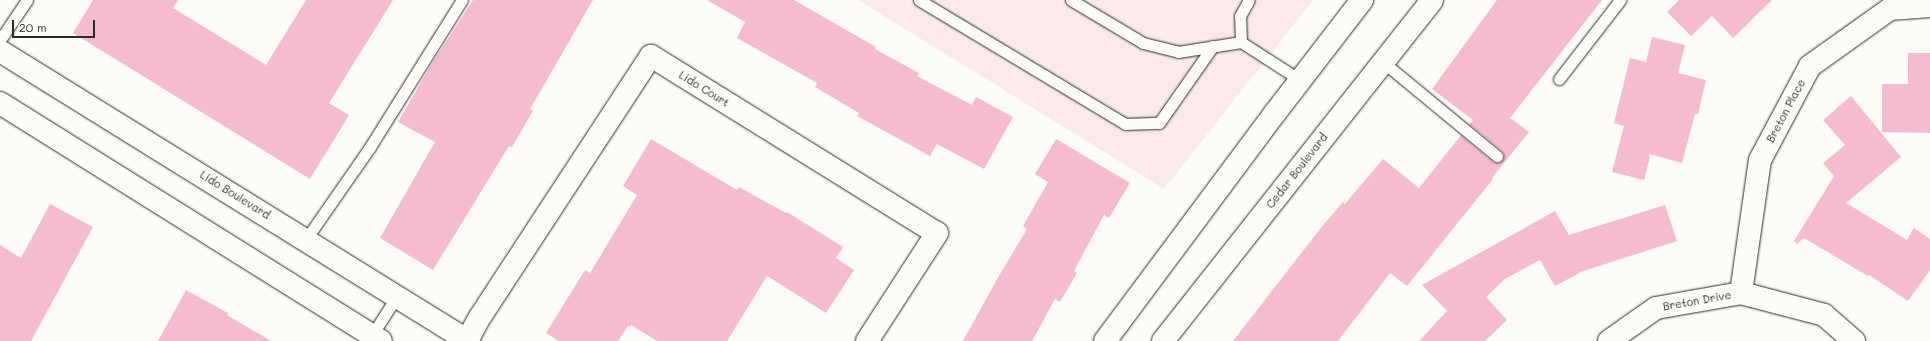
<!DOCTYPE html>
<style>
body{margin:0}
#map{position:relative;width:1930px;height:341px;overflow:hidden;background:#fdfcf7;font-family:Mali,sans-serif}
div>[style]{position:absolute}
.built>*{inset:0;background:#fbe9eb}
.building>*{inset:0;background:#f5bccf}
.roads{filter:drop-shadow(0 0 1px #2b2b2b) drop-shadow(0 0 1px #2b2b2b)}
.service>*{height:11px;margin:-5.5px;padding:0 5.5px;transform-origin:5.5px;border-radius:5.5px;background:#fdfcf7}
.minor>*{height:22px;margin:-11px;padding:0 11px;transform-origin:11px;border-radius:11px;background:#fdfcf7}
.tertiary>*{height:22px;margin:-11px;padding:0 11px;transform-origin:11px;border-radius:11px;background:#fdfcf7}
span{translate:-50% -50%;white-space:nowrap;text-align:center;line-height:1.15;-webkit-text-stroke:3px #fdfcf7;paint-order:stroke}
.street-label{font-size:11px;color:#2b2b2b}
.scale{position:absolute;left:12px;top:20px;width:83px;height:18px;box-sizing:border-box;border:2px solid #2b2b2b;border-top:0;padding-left:5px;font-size:12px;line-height:14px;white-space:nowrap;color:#2b2b2b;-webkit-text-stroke:3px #fdfcf7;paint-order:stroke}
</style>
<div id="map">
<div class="built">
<div style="clip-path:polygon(858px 0,1313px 0,1164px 189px)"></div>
</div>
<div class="building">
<div style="clip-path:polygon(93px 0,178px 0,173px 8px,266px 65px,306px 0,393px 0,329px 103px,349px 115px,310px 179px,73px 33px)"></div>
<div style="clip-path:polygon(473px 0,593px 0,530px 109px,533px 111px,512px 147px,509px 146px,433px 270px,380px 238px,435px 142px,398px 122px,431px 65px)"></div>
<div style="clip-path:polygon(707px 0,794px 0,876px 47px,875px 49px,919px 73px,917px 76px,972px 105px,976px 97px,1013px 117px,984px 169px,937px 144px,930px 156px,857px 116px,859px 113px,815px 87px,817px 83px,737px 38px,745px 22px)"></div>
<div style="clip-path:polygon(1497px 0,1602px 0,1510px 118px,1529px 132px,1492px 178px,1493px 179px,1407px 286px,1390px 273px,1338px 341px,1233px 341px,1320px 229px,1343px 202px,1345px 204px,1383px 159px,1419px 188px,1461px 135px,1493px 162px,1499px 163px,1503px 160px,1504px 154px,1502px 151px,1469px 124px,1473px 120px,1432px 89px)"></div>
<div style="clip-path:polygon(1679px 0,1772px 0,1733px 38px,1712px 16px,1691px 36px,1667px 12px)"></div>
<div style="clip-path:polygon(1652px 37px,1685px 45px,1678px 73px,1706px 80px,1698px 114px,1695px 114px,1682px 163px,1649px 154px,1650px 157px,1644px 180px,1612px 172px,1624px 126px,1614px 123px,1630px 58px,1646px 62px)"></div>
<div style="clip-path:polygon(1908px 53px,1930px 53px,1930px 133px,1882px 132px,1882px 84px,1908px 84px)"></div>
<div style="clip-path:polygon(1851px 96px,1901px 157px,1846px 203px,1907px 240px,1914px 228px,1930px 239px,1930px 270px,1908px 301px,1869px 275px,1868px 276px,1804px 238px,1797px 244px,1794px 241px,1834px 176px,1823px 163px,1845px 145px,1823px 120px)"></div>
<div style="clip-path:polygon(651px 139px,737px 190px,739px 187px,786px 213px,787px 212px,843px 247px,836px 258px,854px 270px,826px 313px,767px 276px,727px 341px,657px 341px,631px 325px,630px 327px,628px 326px,618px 341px,559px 341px,546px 333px,585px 270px,590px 273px,637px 195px,623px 186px)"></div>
<div style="clip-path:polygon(1056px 139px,1130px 183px,1109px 218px,1104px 215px,1074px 271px,1077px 273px,1060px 302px,1055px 299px,1032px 341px,963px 341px,996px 281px,1027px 229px,1023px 226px,1048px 182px,1035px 174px)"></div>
<div style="clip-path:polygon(50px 204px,93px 227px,31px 341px,0 341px,0 245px,21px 258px)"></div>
<div style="clip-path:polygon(1665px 205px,1677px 241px,1583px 271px,1555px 286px,1540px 260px,1505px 279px,1486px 297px,1507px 320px,1485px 341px,1419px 341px,1447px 311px,1422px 285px,1555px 211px,1569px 235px)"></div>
<div style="clip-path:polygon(186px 290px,228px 313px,227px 315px,271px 341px,158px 341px)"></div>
</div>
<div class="roads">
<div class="service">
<div style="left:919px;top:0;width:240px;rotate:31deg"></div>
<div style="left:1125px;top:124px;width:34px;rotate:-2deg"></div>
<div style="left:1159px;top:123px;width:94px;rotate:-55deg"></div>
<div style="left:1071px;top:0;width:84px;rotate:30.8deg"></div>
<div style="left:1143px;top:43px;width:36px;rotate:14deg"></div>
<div style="left:1178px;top:52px;width:64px;rotate:-9deg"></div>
<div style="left:1241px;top:42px;width:70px;rotate:32.8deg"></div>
<div style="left:0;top:40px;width:48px;rotate:-56deg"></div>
<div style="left:1241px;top:42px;width:26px;rotate:-92deg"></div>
<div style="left:1240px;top:16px;width:18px;rotate:-61deg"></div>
<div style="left:1383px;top:62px;width:148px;rotate:39.5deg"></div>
<div style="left:1559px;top:79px;width:100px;rotate:-52.3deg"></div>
<div style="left:306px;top:239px;width:112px;rotate:-55.2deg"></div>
<div style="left:370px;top:147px;width:173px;rotate:-58deg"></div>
<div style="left:372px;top:335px;width:46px;rotate:-57.3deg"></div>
</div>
<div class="minor">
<div style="left:1741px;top:293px;width:134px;rotate:-81.9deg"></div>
<div style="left:1760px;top:160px;width:106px;rotate:-62deg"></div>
<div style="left:1810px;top:66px;width:98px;rotate:-35.5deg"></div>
<div style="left:1890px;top:9px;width:40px;rotate:-4.3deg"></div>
<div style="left:467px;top:341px;width:27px;rotate:-62deg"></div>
<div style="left:480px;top:317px;width:312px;rotate:-56.8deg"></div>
<div style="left:651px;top:56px;width:336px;rotate:31.8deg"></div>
<div style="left:937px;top:233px;width:129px;rotate:122.9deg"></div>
<div style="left:1609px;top:341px;width:57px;rotate:-35.1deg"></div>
<div style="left:1656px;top:308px;width:86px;rotate:-10deg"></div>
<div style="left:1741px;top:293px;width:86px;rotate:14.8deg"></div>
<div style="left:1824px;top:315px;width:40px;rotate:41deg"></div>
</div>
<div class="tertiary">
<div style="left:0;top:51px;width:551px;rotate:31.78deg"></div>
<div style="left:0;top:103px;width:449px;rotate:32deg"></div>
<div style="left:1105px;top:341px;width:284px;rotate:-53.3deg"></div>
<div style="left:1275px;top:113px;width:143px;rotate:-52.4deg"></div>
<div style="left:1163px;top:341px;width:434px;rotate:-51.7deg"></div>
</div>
</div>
<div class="street-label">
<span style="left:704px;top:89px;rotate:32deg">Lido Court</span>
<span style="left:1786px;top:111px;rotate:-62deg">Breton Place</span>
<span style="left:1297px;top:171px;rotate:-52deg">Cedar Boulevard</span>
<span style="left:235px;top:195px;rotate:32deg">Lido Boulevard</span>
<span style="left:1697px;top:301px;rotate:-10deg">Breton Drive</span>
</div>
<div class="scale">20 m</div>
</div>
